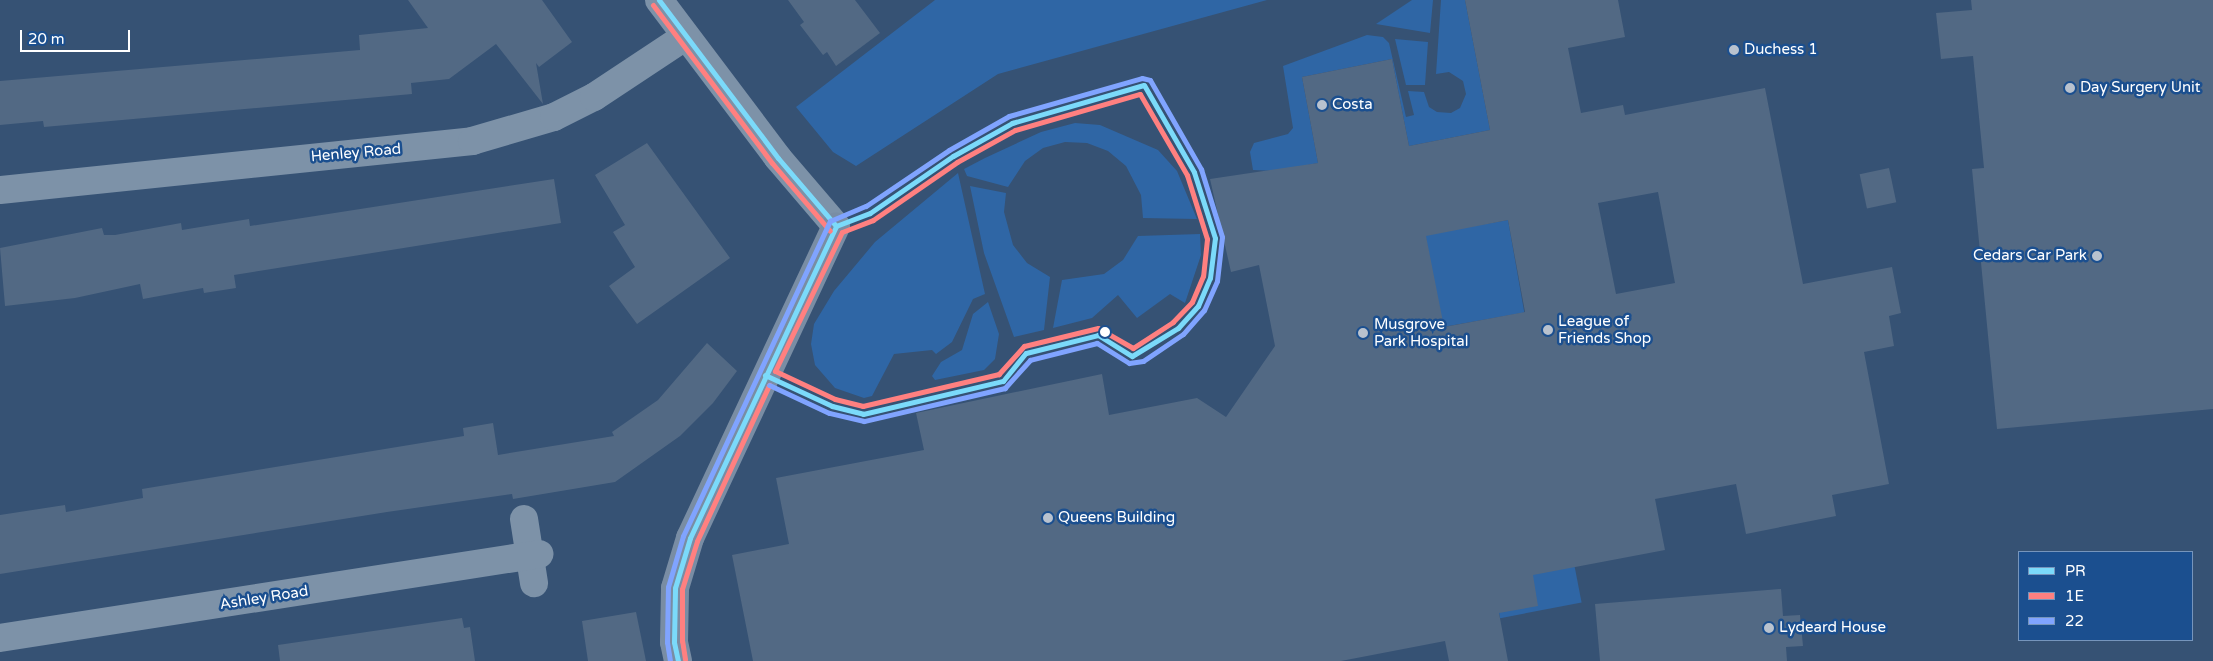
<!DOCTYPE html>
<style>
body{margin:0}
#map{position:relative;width:2213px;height:661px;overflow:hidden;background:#365274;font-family:"Varela Round",sans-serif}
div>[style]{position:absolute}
.green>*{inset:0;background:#2f66a5;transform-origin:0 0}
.building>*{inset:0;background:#526984;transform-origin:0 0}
.street>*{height:28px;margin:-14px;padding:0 14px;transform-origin:14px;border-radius:14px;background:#7d92a8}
.secondary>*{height:28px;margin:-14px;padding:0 14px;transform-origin:14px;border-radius:14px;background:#798da4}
.bus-1>*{height:5px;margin:-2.5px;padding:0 2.5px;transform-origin:2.5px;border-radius:2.5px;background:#7bdafa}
.bus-2>*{height:5px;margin:-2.5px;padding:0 2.5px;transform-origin:2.5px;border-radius:2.5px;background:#ff8080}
.bus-3>*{height:5px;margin:-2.5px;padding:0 2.5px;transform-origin:2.5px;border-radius:2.5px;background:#80a4ff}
.dots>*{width:14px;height:14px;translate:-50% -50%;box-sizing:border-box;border:2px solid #1b4f8f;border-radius:50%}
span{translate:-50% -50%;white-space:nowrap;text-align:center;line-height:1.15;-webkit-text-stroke:5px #1b4f8f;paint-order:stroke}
.poi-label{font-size:15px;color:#fff}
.left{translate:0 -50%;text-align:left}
.right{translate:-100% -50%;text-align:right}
.street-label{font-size:15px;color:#fff}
.legend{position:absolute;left:2018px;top:551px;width:175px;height:90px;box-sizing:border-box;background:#1b4f8f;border:1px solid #7695bc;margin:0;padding:6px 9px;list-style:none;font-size:15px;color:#fff}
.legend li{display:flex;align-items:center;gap:10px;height:25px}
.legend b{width:25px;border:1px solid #7695bc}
.scale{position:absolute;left:20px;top:30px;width:110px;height:22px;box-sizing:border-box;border:2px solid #fff;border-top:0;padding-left:6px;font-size:15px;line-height:18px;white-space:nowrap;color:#fff;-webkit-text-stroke:4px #1b4f8f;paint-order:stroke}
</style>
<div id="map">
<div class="green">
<div style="clip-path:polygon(935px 0,1267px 0,998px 74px,856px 166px,833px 152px,796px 107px)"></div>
<div style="clip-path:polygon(1412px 0,1433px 0,1430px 33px,1376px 24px)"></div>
<div style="clip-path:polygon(1441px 0,1465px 0,1490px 130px,1409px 146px,1392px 59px,1302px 77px,1318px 163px,1276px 171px,1253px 170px,1250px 152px,1254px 143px,1288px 134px,1293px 128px,1283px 66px,1367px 35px,1383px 37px,1389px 43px,1406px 117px,1414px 115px,1408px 91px,1424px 92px,1429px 107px,1437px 112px,1451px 113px,1460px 108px,1466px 94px,1463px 81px,1449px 72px,1436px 74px)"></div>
<div style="clip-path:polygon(1395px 39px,1428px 42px,1425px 85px,1406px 85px)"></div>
<div style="clip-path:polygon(1075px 123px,1100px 125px,1158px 150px,1177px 171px,1197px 219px,1143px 218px,1141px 195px,1126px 166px,1108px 151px,1087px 143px,1065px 142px,1043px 148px,1025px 161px,1008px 187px,967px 176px,964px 169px,985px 158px,1041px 132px)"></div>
<div style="clip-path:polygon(958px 173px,985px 294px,973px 299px,952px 342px,936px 354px,932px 350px,894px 354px,872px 396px,864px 398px,835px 388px,815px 365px,811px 344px,814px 324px,834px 291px,875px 242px)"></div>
<div style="clip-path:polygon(970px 186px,1006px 193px,1004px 212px,1013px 245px,1027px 263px,1050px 277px,1044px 330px,1014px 337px,984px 253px)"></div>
<div style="left:1508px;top:220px;width:94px;height:84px;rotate:80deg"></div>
<div style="clip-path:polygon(1200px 234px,1201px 255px,1185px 303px,1170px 294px,1137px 318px,1118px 295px,1092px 318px,1053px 328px,1062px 280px,1104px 274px,1123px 260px,1138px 236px)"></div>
<div style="clip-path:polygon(988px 302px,999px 334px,995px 359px,984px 370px,935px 380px,932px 376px,941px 362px,962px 350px,973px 314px)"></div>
<div style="left:1565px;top:517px;width:87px;height:83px;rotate:79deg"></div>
</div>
<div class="building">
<div style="clip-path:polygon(408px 0,542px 0,572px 42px,539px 67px,536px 63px,543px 104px,496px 44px,449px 79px,411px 83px,412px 94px,44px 127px,43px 121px,0 125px,0 81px,360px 50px,359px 35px,428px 28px)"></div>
<div style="clip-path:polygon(788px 0,855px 0,880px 33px,836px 66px,827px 52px,823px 55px,800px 25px,804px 22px)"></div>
<div style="clip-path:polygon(evenodd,1465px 0,1618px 0,1625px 37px,1568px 48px,1581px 113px,1623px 105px,1625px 115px,1765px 88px,1803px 284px,1892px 267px,1901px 313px,1889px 316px,1894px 346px,1864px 352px,1889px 484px,1832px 495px,1836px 516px,1746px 534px,1736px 484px,1655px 499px,1665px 550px,1533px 575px,1538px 606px,1499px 613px,1508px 661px,1449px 661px,1445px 641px,1341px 661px,753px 661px,732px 555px,789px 544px,776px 478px,924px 450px,916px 413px,1102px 374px,1109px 415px,1197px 398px,1226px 417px,1275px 346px,1259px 265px,1231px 272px,1210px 179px,1318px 163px,1302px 77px,1392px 59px,1409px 146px,1490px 130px,1465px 0,1658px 192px,1675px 283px,1616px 294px,1598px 203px,1658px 192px,1465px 0,1508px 220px,1525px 312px,1444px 327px,1426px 236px,1508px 220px)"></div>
<div style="clip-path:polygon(1971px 0,2213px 0,2213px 409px,1997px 429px,1972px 169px,1984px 168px,1973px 56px,1941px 59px,1936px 13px,1972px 10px)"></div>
<div style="clip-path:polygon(647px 143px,730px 258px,637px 324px,609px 286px,635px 267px,613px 232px,625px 225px,595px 175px)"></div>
<div style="left:1889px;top:168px;width:35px;height:30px;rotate:78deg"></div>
<div style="clip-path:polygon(554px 179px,561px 223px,234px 275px,236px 288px,204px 293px,203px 288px,143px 299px,140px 284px,75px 298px,5px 306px,0 248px,102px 228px,104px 235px,115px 235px,181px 223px,182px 230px,249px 219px,250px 226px)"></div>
<div style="clip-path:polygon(707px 343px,737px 371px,713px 403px,680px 436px,615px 482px,513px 499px,512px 494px,387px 512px,0 574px,0 515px,65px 505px,66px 512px,143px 498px,142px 489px,464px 436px,463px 428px,493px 423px,498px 455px,614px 436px,612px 432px,658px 400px)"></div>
<div style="clip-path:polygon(1781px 589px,1783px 616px,1800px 615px,1803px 646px,1786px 647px,1787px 661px,1600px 661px,1595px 604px)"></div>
<div style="clip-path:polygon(636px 612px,646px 661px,588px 661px,582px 621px)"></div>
<div style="clip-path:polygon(462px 618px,464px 628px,470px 627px,475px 661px,280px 661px,278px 645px)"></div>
</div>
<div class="street">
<div style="left:659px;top:0;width:198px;rotate:53deg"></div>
<div style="left:778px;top:158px;width:89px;rotate:49.5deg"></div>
<div style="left:0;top:190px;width:475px;rotate:-5.9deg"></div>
<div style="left:472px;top:141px;width:85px;rotate:-16.3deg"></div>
<div style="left:554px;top:117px;width:45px;rotate:-26.6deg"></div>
<div style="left:594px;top:97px;width:110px;rotate:-33.5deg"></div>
<div style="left:524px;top:519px;width:65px;rotate:81.1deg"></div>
<div style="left:0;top:638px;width:546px;rotate:-8.84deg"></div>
</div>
<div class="secondary">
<div style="left:678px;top:661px;width:19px;rotate:-102deg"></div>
<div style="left:674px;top:642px;width:54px;rotate:-88.9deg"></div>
<div style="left:675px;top:588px;width:52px;rotate:-73.3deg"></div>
<div style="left:690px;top:538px;width:344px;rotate:-64.9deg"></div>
</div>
<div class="bus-1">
<div style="left:659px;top:0;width:198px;rotate:53deg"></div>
<div style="left:778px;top:158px;width:89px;rotate:49.5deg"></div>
<div style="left:765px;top:375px;width:74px;rotate:24.8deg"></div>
<div style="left:832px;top:406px;width:32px;rotate:14deg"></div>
<div style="left:863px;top:414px;width:144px;rotate:-13.3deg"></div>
<div style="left:1003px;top:381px;width:36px;rotate:-51deg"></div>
<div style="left:1026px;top:353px;width:74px;rotate:-14deg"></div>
<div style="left:1098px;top:335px;width:40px;rotate:32deg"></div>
<div style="left:1132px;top:356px;width:54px;rotate:-31.3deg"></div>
<div style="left:1178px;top:328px;width:30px;rotate:-48deg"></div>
<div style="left:1198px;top:306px;width:30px;rotate:-67deg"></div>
<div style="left:1210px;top:278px;width:40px;rotate:-82.9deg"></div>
<div style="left:1215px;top:238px;width:69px;rotate:-107.7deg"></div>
<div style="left:1194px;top:172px;width:100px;rotate:-119.9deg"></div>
<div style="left:678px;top:661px;width:19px;rotate:-102deg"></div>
<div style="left:674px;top:642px;width:54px;rotate:-88.9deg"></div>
<div style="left:675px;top:588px;width:52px;rotate:-73.3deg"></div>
<div style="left:690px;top:538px;width:344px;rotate:-64.9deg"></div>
<div style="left:836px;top:226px;width:36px;rotate:-21deg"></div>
<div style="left:870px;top:213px;width:101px;rotate:-34.5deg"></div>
<div style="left:953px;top:156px;width:68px;rotate:-29.2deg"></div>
<div style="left:1012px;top:123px;width:137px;rotate:-16.1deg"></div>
</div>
<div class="bus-2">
<div style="left:653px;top:5px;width:198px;rotate:53deg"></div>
<div style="left:772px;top:163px;width:89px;rotate:49.5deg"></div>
<div style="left:1140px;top:94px;width:94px;rotate:59.9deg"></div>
<div style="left:1187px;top:175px;width:67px;rotate:72.6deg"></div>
<div style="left:1207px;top:239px;width:37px;rotate:96deg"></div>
<div style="left:1203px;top:276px;width:28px;rotate:113deg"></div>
<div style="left:1192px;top:302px;width:28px;rotate:134deg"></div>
<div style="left:1173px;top:322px;width:48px;rotate:147deg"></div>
<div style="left:1133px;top:348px;width:40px;rotate:-150.3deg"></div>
<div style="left:1098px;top:328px;width:76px;rotate:166.3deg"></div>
<div style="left:1024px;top:346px;width:38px;rotate:132deg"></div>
<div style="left:999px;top:374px;width:140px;rotate:166.8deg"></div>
<div style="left:863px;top:406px;width:29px;rotate:-166deg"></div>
<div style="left:835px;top:399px;width:66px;rotate:-155deg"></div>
<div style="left:775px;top:371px;width:154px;rotate:-64.3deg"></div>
<div style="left:842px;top:232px;width:33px;rotate:-21deg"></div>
<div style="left:873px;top:220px;width:102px;rotate:-34.6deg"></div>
<div style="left:957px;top:162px;width:66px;rotate:-28.9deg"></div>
<div style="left:1015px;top:130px;width:130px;rotate:-16.1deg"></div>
<div style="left:685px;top:659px;width:18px;rotate:-99deg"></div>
<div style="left:682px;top:641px;width:52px;rotate:-90deg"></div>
<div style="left:682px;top:589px;width:50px;rotate:-72.6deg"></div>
<div style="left:697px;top:541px;width:172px;rotate:-65.2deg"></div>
</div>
<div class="bus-3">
<div style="left:670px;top:661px;width:19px;rotate:-99deg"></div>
<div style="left:667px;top:642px;width:55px;rotate:-89deg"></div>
<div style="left:668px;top:587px;width:53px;rotate:-73.6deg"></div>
<div style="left:683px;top:536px;width:348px;rotate:-65deg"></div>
<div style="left:830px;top:221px;width:39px;rotate:-23deg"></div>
<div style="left:866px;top:206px;width:100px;rotate:-34deg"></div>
<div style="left:949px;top:150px;width:69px;rotate:-29.5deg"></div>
<div style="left:1009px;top:116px;width:138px;rotate:-15.9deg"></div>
<div style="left:1142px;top:78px;width:8px;rotate:14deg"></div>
<div style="left:1150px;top:80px;width:103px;rotate:60.2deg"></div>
<div style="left:1201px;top:169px;width:71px;rotate:72.8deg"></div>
<div style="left:1222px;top:237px;width:44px;rotate:96.5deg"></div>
<div style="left:1217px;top:281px;width:32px;rotate:114deg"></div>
<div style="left:1204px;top:310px;width:32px;rotate:131deg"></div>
<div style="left:1183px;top:334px;width:48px;rotate:146deg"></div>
<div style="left:1143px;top:361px;width:14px;rotate:172deg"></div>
<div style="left:1129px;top:363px;width:38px;rotate:-148deg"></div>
<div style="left:1097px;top:343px;width:69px;rotate:165.8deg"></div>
<div style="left:1030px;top:360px;width:38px;rotate:132deg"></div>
<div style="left:1005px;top:388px;width:145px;rotate:166.8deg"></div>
<div style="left:864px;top:421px;width:36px;rotate:-167deg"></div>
<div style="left:829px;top:413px;width:66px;rotate:-155deg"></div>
</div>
<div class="dots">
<div style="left:1734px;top:50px;background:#b9c2ce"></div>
<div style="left:2070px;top:88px;background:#b9c2ce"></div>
<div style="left:1322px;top:105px;background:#b9c2ce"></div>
<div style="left:2097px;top:256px;background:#b9c2ce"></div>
<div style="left:1548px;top:330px;background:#b9c2ce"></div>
<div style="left:1105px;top:332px;background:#fff"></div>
<div style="left:1363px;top:333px;background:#b9c2ce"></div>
<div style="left:1048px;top:518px;background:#b9c2ce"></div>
<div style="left:1769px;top:628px;background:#b9c2ce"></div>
</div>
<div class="poi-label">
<span class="left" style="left:1744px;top:50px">Duchess 1</span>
<span class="left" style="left:2080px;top:88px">Day Surgery Unit</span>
<span class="left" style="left:1332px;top:105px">Costa</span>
<span class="right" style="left:2087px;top:256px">Cedars Car Park</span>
<span class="left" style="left:1558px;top:330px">League of<br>Friends Shop</span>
<span class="left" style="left:1374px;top:333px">Musgrove<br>Park Hospital</span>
<span class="left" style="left:1058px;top:518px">Queens Building</span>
<span class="left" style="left:1779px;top:628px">Lydeard House</span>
</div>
<div class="street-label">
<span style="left:356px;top:153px;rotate:-5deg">Henley Road</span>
<span style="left:264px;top:598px;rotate:-9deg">Ashley Road</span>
</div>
<ul class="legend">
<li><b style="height:6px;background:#7bdafa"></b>PR</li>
<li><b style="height:6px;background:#ff8080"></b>1E</li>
<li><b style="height:6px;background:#80a4ff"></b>22</li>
</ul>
<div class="scale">20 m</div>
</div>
